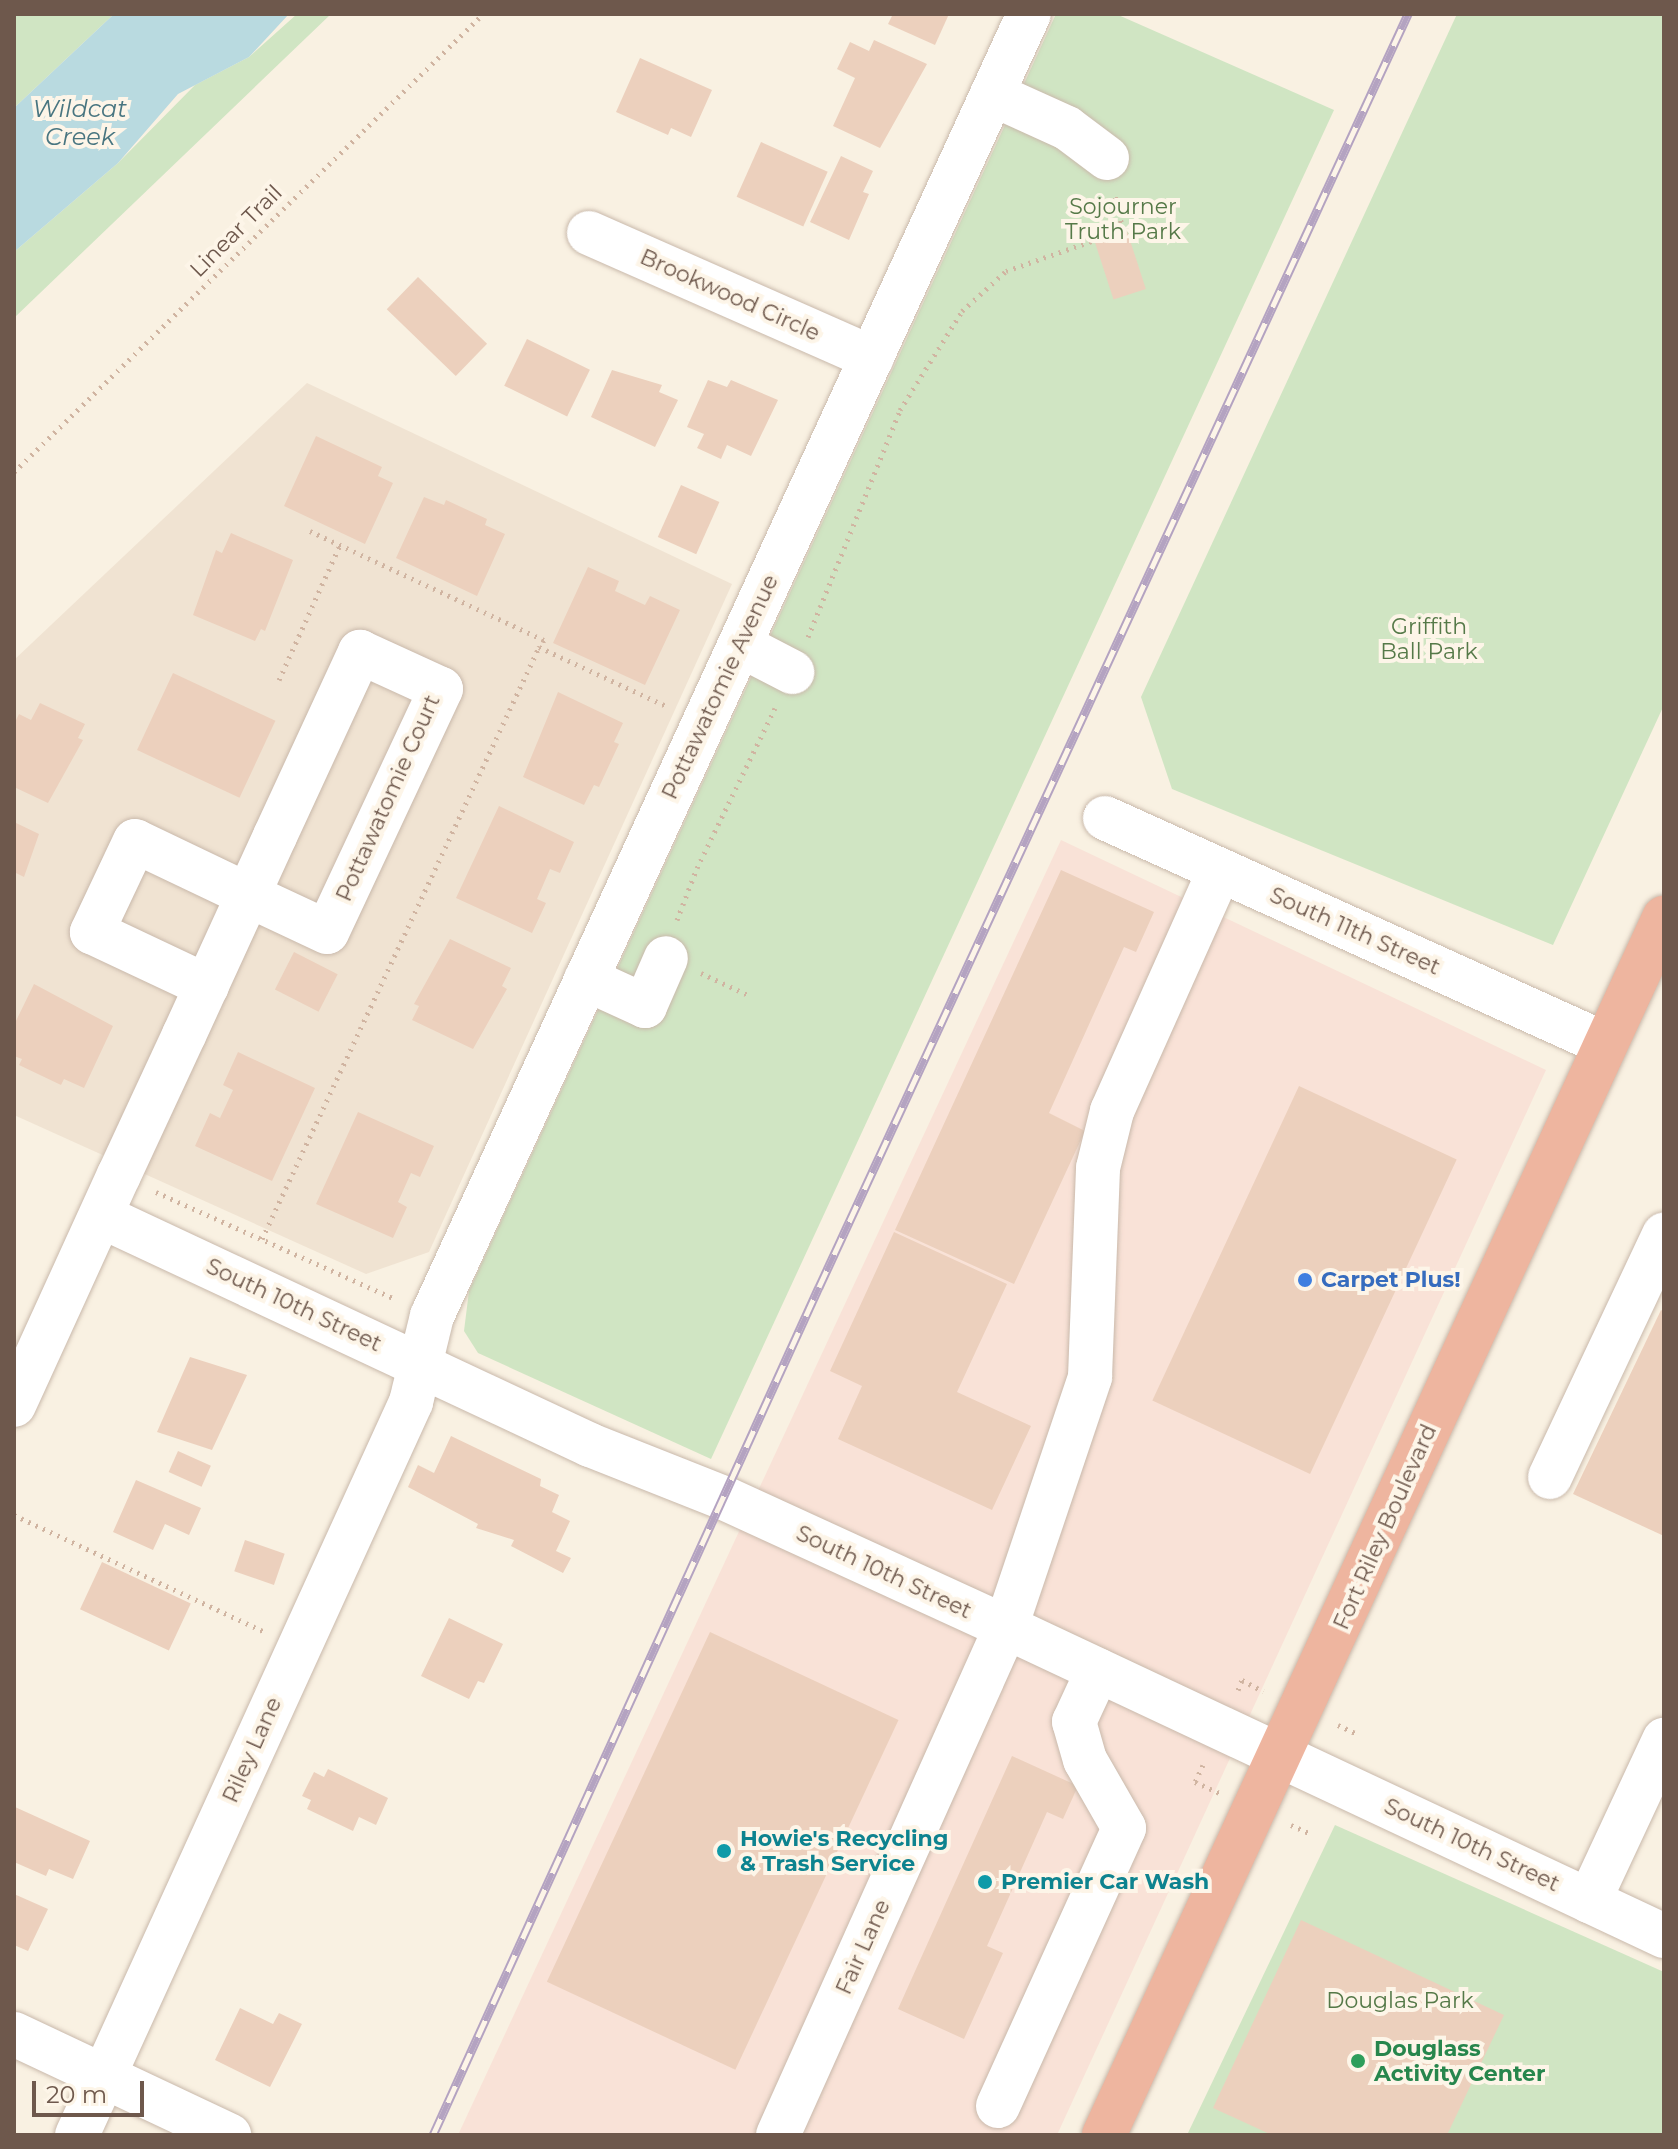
<!DOCTYPE html>
<style>
body{margin:0}
#map{position:relative;width:1678px;height:2149px;overflow:hidden;background:#f9f1e2;font-family:Montserrat,sans-serif}
div>[style]{position:absolute}
.residential>*{inset:0;background:#f0e3d2}
.commercial>*{inset:0;background:#f9e2d7}
.green>*{inset:0;background:#d0e5c3}
.water>*{inset:0;background:#b9dae0}
.building>*{inset:0;background:#ecd0bd;transform-origin:0 0}
.path>*{height:5px;margin-top:-2.5px;transform-origin:0;background:repeating-linear-gradient(90deg,#d0b4a1 0 2px,transparent 0 8px)}
.roads{filter:drop-shadow(0 0 2px #c9b9ab) drop-shadow(0 0 2px #c9b9ab)}
.minor>*{height:44px;margin:-22px;padding:0 22px;transform-origin:22px;border-radius:22px;background:#fff}
.highway>*{height:44px;margin:-22px;padding:0 22px;transform-origin:22px;border-radius:22px;background:#eeb59f}
.rail>*{height:9px;margin-top:-4.5px;transform-origin:0;background:repeating-linear-gradient(90deg,#fdf5e8 0 18px,#b4a3c1 0 36px);box-sizing:border-box;border-block:2px solid #b4a3c1}
.dots>*{width:22px;height:22px;translate:-50% -50%;box-sizing:border-box;border:4px solid #fdf5e8;border-radius:50%}
span{translate:-50% -50%;white-space:nowrap;text-align:center;line-height:1.15;-webkit-text-stroke:8px #fdf5e8;paint-order:stroke}
.park-label{font-size:22px;color:#557948}
.street-label{font-size:22px;color:#6e584c}
.shop-label{font-size:22px;color:#366cbe;font-weight:700}
.left{translate:0 -50%;text-align:left}
.culture-label{font-size:22px;color:#0d838f;font-weight:700}
.leisure-label{font-size:22px;color:#27864d;font-weight:700}
.water-label{font-size:24px;color:#487580;font-style:italic}
.frame{position:absolute;inset:0;border:16px solid #6e584c;pointer-events:none}
.scale{position:absolute;left:32px;top:2081px;width:112px;height:36px;box-sizing:border-box;border:4px solid #6e584c;border-top:0;padding-left:10px;font-size:24px;line-height:28px;white-space:nowrap;color:#6e584c;-webkit-text-stroke:6px #fdf5e8;paint-order:stroke}
</style>
<div id="map">
<div class="residential">
<div style="clip-path:polygon(307px 383px,732px 584px,429px 1252px,366px 1274px,14px 1115px,14px 660px)"></div>
</div>
<div class="commercial">
<div style="clip-path:polygon(1061px 840px,1546px 1070px,1057px 2135px,458px 2135px)"></div>
</div>
<div class="green">
<div style="clip-path:polygon(14px 14px,114px 14px,14px 108px)"></div>
<div style="clip-path:polygon(297px 14px,331px 14px,14px 318px,14px 252px,118px 163px,195px 85px,249px 57px)"></div>
<div style="clip-path:polygon(1056px 14px,1116px 14px,1334px 110px,711px 1459px,478px 1353px,464px 1331px,469px 1291px)"></div>
<div style="clip-path:polygon(1457px 14px,1664px 14px,1664px 705px,1553px 945px,1172px 789px,1141px 697px)"></div>
<div style="clip-path:polygon(1335px 1825px,1664px 1972px,1664px 2135px,1187px 2135px)"></div>
</div>
<div class="water">
<div style="clip-path:polygon(114px 14px,289px 14px,249px 57px,178px 94px,118px 163px,14px 252px,14px 108px)"></div>
</div>
<div class="building">
<div style="clip-path:polygon(893px 14px,949px 14px,935px 45px,888px 24px)"></div>
<div style="clip-path:polygon(874px 40px,927px 64px,880px 148px,833px 126px,855px 78px,837px 69px,850px 42px,869px 51px)"></div>
<div style="clip-path:polygon(640px 58px,712px 90px,691px 137px,671px 128px,668px 135px,616px 112px)"></div>
<div style="left:761px;top:142px;width:73px;height:60px;rotate:24deg"></div>
<div style="clip-path:polygon(841px 156px,873px 171px,863px 192px,869px 194px,849px 240px,810px 222px)"></div>
<div style="left:1127px;top:231px;width:61px;height:34px;rotate:72deg"></div>
<div style="left:418px;top:277px;width:96px;height:45px;rotate:44deg"></div>
<div style="left:527px;top:339px;width:70px;height:52px;rotate:26deg"></div>
<div style="clip-path:polygon(612px 370px,662px 385px,659px 392px,678px 400px,655px 447px,591px 417px)"></div>
<div style="clip-path:polygon(708px 380px,727px 387px,731px 380px,778px 400px,751px 456px,727px 445px,721px 459px,697px 448px,704px 434px,687px 427px)"></div>
<div style="clip-path:polygon(316px 436px,382px 467px,378px 476px,393px 483px,365px 544px,284px 506px)"></div>
<div style="left:681px;top:485px;width:42px;height:57px;rotate:24deg"></div>
<div style="clip-path:polygon(424px 497px,444px 505px,446px 500px,487px 519px,485px 525px,505px 534px,477px 596px,396px 558px)"></div>
<div style="clip-path:polygon(231px 533px,293px 560px,265px 631px,261px 629px,255px 641px,193px 615px,216px 550px,222px 553px)"></div>
<div style="clip-path:polygon(588px 567px,619px 581px,615px 591px,645px 605px,650px 596px,680px 610px,645px 685px,553px 643px)"></div>
<div style="left:173px;top:673px;width:113px;height:85px;rotate:25deg"></div>
<div style="clip-path:polygon(558px 692px,623px 723px,614px 742px,619px 744px,599px 787px,594px 785px,584px 805px,523px 777px)"></div>
<div style="clip-path:polygon(40px 703px,85px 724px,78px 738px,83px 740px,48px 803px,14px 787px,14px 724px,19px 714px,31px 720px)"></div>
<div style="clip-path:polygon(499px 806px,574px 842px,560px 873px,550px 869px,537px 899px,546px 903px,532px 933px,456px 898px)"></div>
<div style="clip-path:polygon(14px 822px,39px 834px,24px 877px,14px 872px)"></div>
<div style="clip-path:polygon(1061px 870px,1154px 912px,1136px 952px,1124px 947px,1049px 1113px,1085px 1131px,1014px 1284px,895px 1230px)"></div>
<div style="clip-path:polygon(450px 939px,511px 968px,502px 986px,507px 989px,473px 1049px,412px 1020px,419px 1006px,414px 1004px)"></div>
<div style="left:294px;top:952px;width:49px;height:42px;rotate:27deg"></div>
<div style="clip-path:polygon(34px 984px,113px 1026px,84px 1088px,64px 1079px,61px 1085px,19px 1065px,22px 1059px,14px 1056px,14px 1025px)"></div>
<div style="clip-path:polygon(238px 1052px,315px 1088px,272px 1181px,195px 1146px,210px 1113px,220px 1118px,233px 1090px,223px 1085px)"></div>
<div style="left:1299px;top:1086px;width:174px;height:347px;rotate:25deg"></div>
<div style="clip-path:polygon(358px 1112px,434px 1146px,420px 1177px,411px 1173px,398px 1202px,407px 1207px,393px 1238px,316px 1204px)"></div>
<div style="clip-path:polygon(894px 1232px,1007px 1284px,957px 1392px,1031px 1426px,992px 1510px,838px 1439px,862px 1386px,830px 1371px)"></div>
<div style="clip-path:polygon(1661px 1310px,1664px 1312px,1664px 1536px,1573px 1494px)"></div>
<div style="clip-path:polygon(190px 1357px,247px 1375px,212px 1450px,157px 1432px)"></div>
<div style="clip-path:polygon(451px 1436px,541px 1479px,540px 1486px,559px 1495px,552px 1512px,570px 1521px,556px 1551px,571px 1558px,563px 1573px,511px 1546px,514px 1540px,476px 1528px,478px 1524px,408px 1487px,418px 1465px,434px 1473px)"></div>
<div style="left:178px;top:1451px;width:36px;height:23px;rotate:24deg"></div>
<div style="clip-path:polygon(136px 1480px,201px 1508px,189px 1535px,165px 1524px,153px 1550px,113px 1532px)"></div>
<div style="left:245px;top:1540px;width:42px;height:33px;rotate:19deg"></div>
<div style="left:102px;top:1562px;width:98px;height:52px;rotate:25deg"></div>
<div style="clip-path:polygon(449px 1618px,503px 1644px,484px 1683px,478px 1681px,469px 1699px,421px 1676px)"></div>
<div style="left:710px;top:1632px;width:208px;height:386px;rotate:25deg"></div>
<div style="clip-path:polygon(1012px 1756px,1078px 1786px,1063px 1819px,1047px 1812px,987px 1946px,1003px 1953px,964px 2039px,898px 2009px)"></div>
<div style="clip-path:polygon(328px 1769px,388px 1798px,376px 1825px,359px 1817px,353px 1831px,307px 1809px,311px 1800px,302px 1796px,314px 1772px,324px 1777px)"></div>
<div style="clip-path:polygon(15px 1807px,90px 1841px,73px 1879px,49px 1869px,46px 1876px,14px 1862px)"></div>
<div style="clip-path:polygon(14px 1894px,48px 1909px,28px 1951px,14px 1945px)"></div>
<div style="clip-path:polygon(1301px 1920px,1504px 2015px,1447px 2135px,1272px 2135px,1213px 2108px)"></div>
<div style="clip-path:polygon(240px 2008px,273px 2024px,279px 2013px,302px 2024px,270px 2087px,215px 2060px)"></div>
</div>
<div class="path">
<div style="left:14px;top:472px;width:656px;rotate:-44.32deg"></div>
<div style="left:310px;top:531px;width:258px;rotate:25deg"></div>
<div style="left:544px;top:640px;width:9px;rotate:126deg"></div>
<div style="left:808px;top:637px;width:245px;rotate:-67.9deg"></div>
<div style="left:900px;top:410px;width:117px;rotate:-57.9deg"></div>
<div style="left:962px;top:311px;width:59px;rotate:-42.3deg"></div>
<div style="left:1006px;top:271px;width:124px;rotate:-19.3deg"></div>
<div style="left:1123px;top:230px;width:37px;rotate:-103deg"></div>
<div style="left:279px;top:680px;width:148px;rotate:-65.7deg"></div>
<div style="left:677px;top:920px;width:56px;rotate:-69deg"></div>
<div style="left:697px;top:868px;width:178px;rotate:-64deg"></div>
<div style="left:701px;top:973px;width:52px;rotate:25.1deg"></div>
<div style="left:156px;top:1192px;width:262px;rotate:24.1deg"></div>
<div style="left:262px;top:1239px;width:654px;rotate:-64.92deg"></div>
<div style="left:539px;top:647px;width:142px;rotate:24.9deg"></div>
<div style="left:14px;top:1515px;width:275px;rotate:25deg"></div>
<div style="left:1238px;top:1690px;width:11px;rotate:-68deg"></div>
<div style="left:1242px;top:1680px;width:24px;rotate:28deg"></div>
<div style="left:1338px;top:1725px;width:19px;rotate:25deg"></div>
<div style="left:1203px;top:1765px;width:19px;rotate:115deg"></div>
<div style="left:1195px;top:1782px;width:27px;rotate:24deg"></div>
<div style="left:1291px;top:1825px;width:20px;rotate:24deg"></div>
</div>
<div class="roads">
<div class="minor">
<div style="left:992px;top:94px;width:82px;rotate:24.4deg"></div>
<div style="left:1067px;top:128px;width:50px;rotate:36.9deg"></div>
<div style="left:589px;top:233px;width:309px;rotate:23.8deg"></div>
<div style="left:740px;top:645px;width:59px;rotate:27.4deg"></div>
<div style="left:1105px;top:818px;width:549px;rotate:24.32deg"></div>
<div style="left:586px;top:979px;width:65px;rotate:24.6deg"></div>
<div style="left:645px;top:1006px;width:52px;rotate:-66.4deg"></div>
<div style="left:101px;top:1216px;width:540px;rotate:25.09deg"></div>
<div style="left:590px;top:1445px;width:144px;rotate:21.6deg"></div>
<div style="left:724px;top:1498px;width:310px;rotate:24.6deg"></div>
<div style="left:1006px;top:1627px;width:727px;rotate:25.15deg"></div>
<div style="left:14px;top:1405px;width:253px;rotate:-65.5deg"></div>
<div style="left:119px;top:1175px;width:154px;rotate:-65.1deg"></div>
<div style="left:184px;top:1035px;width:154px;rotate:-65.4deg"></div>
<div style="left:248px;top:895px;width:65px;rotate:-65.4deg"></div>
<div style="left:275px;top:836px;width:203px;rotate:-65.2deg"></div>
<div style="left:360px;top:652px;width:89px;rotate:24.6deg"></div>
<div style="left:441px;top:689px;width:268px;rotate:115.1deg"></div>
<div style="left:327px;top:932px;width:87px;rotate:-154.9deg"></div>
<div style="left:248px;top:895px;width:125px;rotate:-154.5deg"></div>
<div style="left:135px;top:841px;width:101px;rotate:115.3deg"></div>
<div style="left:92px;top:932px;width:127px;rotate:25.2deg"></div>
<div style="left:1550px;top:1477px;width:268px;rotate:-64.8deg"></div>
<div style="left:1589px;top:1901px;width:178px;rotate:-65deg"></div>
<div style="left:14px;top:2034px;width:238px;rotate:25.2deg"></div>
<div style="left:998px;top:2106px;width:305px;rotate:-65.6deg"></div>
<div style="left:1124px;top:1828px;width:78px;rotate:-119.8deg"></div>
<div style="left:1085px;top:1760px;width:40px;rotate:-106deg"></div>
<div style="left:1074px;top:1722px;width:57px;rotate:-65.2deg"></div>
<div style="left:77px;top:2135px;width:806px;rotate:-65.5deg"></div>
<div style="left:411px;top:1402px;width:89px;rotate:-76.3deg"></div>
<div style="left:432px;top:1316px;width:1432px;rotate:-65.37deg"></div>
<div style="left:778px;top:2135px;width:557px;rotate:-65.83deg"></div>
<div style="left:1006px;top:1627px;width:264px;rotate:-71.4deg"></div>
<div style="left:1090px;top:1377px;width:209px;rotate:-87.8deg"></div>
<div style="left:1098px;top:1168px;width:59px;rotate:-76.2deg"></div>
<div style="left:1112px;top:1111px;width:264px;rotate:-65.9deg"></div>
</div>
<div class="highway">
<div style="left:1104px;top:2135px;width:1340px;rotate:-65.29deg"></div>
</div>
</div>
<div class="rail">
<div style="left:433px;top:2135px;width:932px;rotate:-65.53deg"></div>
<div style="left:819px;top:1287px;width:1403px;rotate:-65.17deg"></div>
</div>
<div class="dots">
<div style="left:1305px;top:1280px;background:#3f7fe0"></div>
<div style="left:724px;top:1851px;background:#0f9aa8"></div>
<div style="left:985px;top:1882px;background:#0f9aa8"></div>
<div style="left:1358px;top:2061px;background:#2e9e5b"></div>
</div>
<div class="park-label">
<span style="left:1123px;top:219px">Sojourner<br>Truth Park</span>
<span style="left:1429px;top:639px">Griffith<br>Ball Park</span>
<span style="left:1400px;top:2001px">Douglas Park</span>
</div>
<div class="street-label">
<span style="left:236px;top:231px;rotate:-45deg">Linear Trail</span>
<span style="left:730px;top:295px;rotate:24deg">Brookwood Circle</span>
<span style="left:720px;top:687px;rotate:-65deg">Pottawatomie Avenue</span>
<span style="left:388px;top:798px;rotate:-66deg">Pottawatomie Court</span>
<span style="left:1355px;top:931px;rotate:24deg">South 11th Street</span>
<span style="left:294px;top:1305px;rotate:25deg">South 10th Street</span>
<span style="left:1385px;top:1527px;rotate:-66deg">Fort Riley Boulevard</span>
<span style="left:884px;top:1572px;rotate:25deg">South 10th Street</span>
<span style="left:252px;top:1750px;rotate:-66deg">Riley Lane</span>
<span style="left:1472px;top:1845px;rotate:25deg">South 10th Street</span>
<span style="left:863px;top:1947px;rotate:-66deg">Fair Lane</span>
</div>
<div class="shop-label">
<span class="left" style="left:1321px;top:1280px">Carpet Plus!</span>
</div>
<div class="culture-label">
<span class="left" style="left:740px;top:1851px">Howie's Recycling<br>&amp; Trash Service</span>
<span class="left" style="left:1001px;top:1882px">Premier Car Wash</span>
</div>
<div class="leisure-label">
<span class="left" style="left:1374px;top:2061px">Douglass<br>Activity Center</span>
</div>
<div class="water-label">
<span style="left:80px;top:123px">Wildcat<br>Creek</span>
</div>
<div class="frame"></div>
<div class="scale">20 m</div>
</div>
